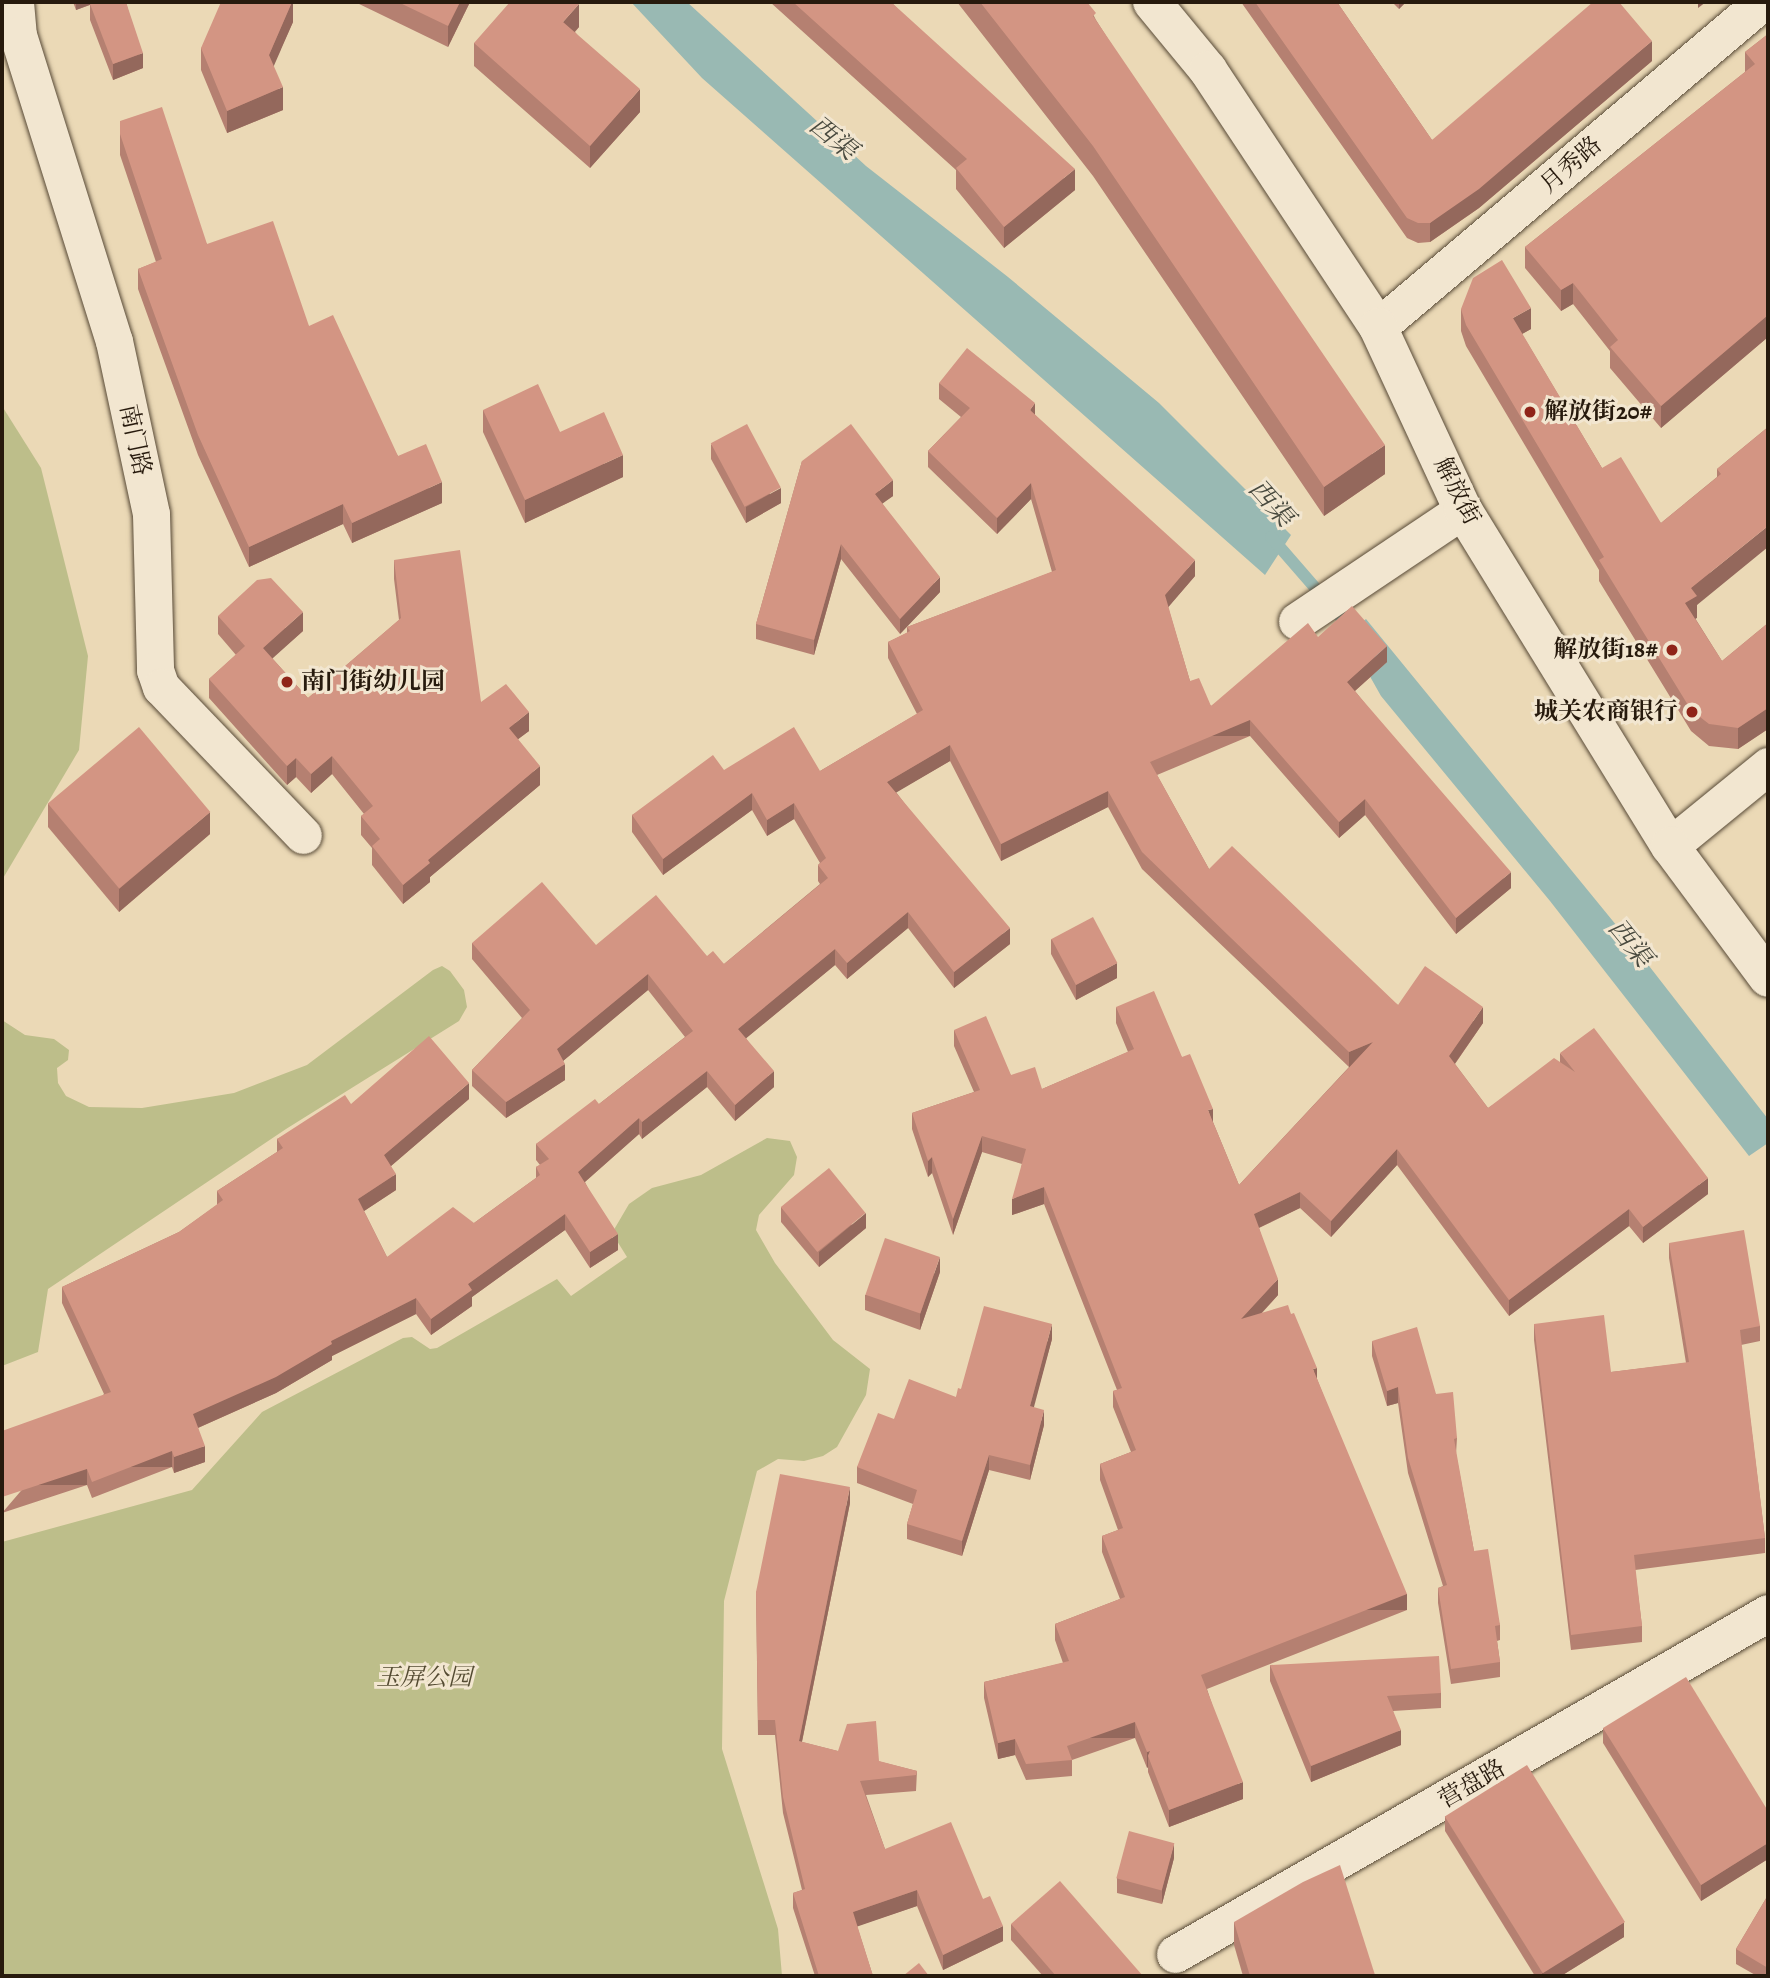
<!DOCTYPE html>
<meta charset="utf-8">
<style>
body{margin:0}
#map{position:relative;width:1770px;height:1978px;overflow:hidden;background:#ebd9b6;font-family:Alegreya,"Noto Serif SC",serif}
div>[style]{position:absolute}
.green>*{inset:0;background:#bdbe8a}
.water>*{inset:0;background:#99b9b3}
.stream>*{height:12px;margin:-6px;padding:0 6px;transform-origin:6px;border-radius:6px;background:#99b9b3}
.roads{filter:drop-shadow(0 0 2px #584a37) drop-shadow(0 0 2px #584a37)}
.minor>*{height:37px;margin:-18.5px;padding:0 18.5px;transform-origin:18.5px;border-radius:18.5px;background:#f2e6d0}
.tertiary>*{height:38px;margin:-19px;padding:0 19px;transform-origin:19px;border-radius:19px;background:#f2e6d0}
.wall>*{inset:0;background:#b58071}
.shaded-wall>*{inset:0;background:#94685c;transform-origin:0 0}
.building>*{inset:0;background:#d39583;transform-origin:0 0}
.dots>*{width:19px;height:19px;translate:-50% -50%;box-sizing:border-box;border:4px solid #f2e6d0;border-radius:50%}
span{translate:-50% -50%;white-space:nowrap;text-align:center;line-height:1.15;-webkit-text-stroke:6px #f2e6d0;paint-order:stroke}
.street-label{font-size:24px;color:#271a0d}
.poi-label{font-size:24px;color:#271a0d;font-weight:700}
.left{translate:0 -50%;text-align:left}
.right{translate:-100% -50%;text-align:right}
.park-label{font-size:24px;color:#544b32;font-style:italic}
.water-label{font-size:26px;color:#494a3f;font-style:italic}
.frame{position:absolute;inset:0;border:4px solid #271a0d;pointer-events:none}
</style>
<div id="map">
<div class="green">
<div style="clip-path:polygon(2px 406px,41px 468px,88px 656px,79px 750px,2px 880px)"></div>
<div style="clip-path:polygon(442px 966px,450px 971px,464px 990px,467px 1007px,459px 1021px,286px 1129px,48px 1289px,38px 1352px,2px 1366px,2px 1020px,25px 1035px,54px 1039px,69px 1050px,68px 1060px,57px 1068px,58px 1083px,66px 1096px,89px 1107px,142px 1108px,234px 1093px,307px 1065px,433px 970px)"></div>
<div style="clip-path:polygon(767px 1138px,790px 1141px,797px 1157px,794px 1175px,759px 1215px,756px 1230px,775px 1263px,833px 1340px,870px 1369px,866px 1395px,837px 1447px,823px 1456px,804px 1461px,778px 1459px,757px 1471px,724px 1601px,722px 1749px,778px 1929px,782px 1976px,2px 1976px,2px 1542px,192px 1490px,262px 1412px,403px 1338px,412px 1337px,430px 1349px,437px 1348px,557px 1279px,571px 1296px,627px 1257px,612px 1233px,629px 1204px,652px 1188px,701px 1175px)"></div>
</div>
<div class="water">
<div style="clip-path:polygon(631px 2px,687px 2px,866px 166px,1008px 277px,1159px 403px,1291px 535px,1265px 575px,702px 78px)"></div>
<div style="clip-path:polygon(1366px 619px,1639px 953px,1768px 1119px,1768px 1143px,1749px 1156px,1550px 901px,1381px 696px,1346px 634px)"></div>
</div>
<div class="stream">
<div style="left:1271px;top:537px;width:122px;rotate:49deg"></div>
</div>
<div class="roads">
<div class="minor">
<div style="left:15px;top:2px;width:33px;rotate:85deg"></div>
<div style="left:18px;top:35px;width:321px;rotate:72.6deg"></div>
<div style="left:114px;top:341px;width:177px;rotate:77.9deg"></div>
<div style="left:151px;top:514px;width:156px;rotate:88.5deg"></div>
<div style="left:155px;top:670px;width:18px;rotate:71deg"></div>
<div style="left:161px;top:687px;width:205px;rotate:46.2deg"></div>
<div style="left:1378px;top:327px;width:503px;rotate:-40.24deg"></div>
<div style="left:1297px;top:621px;width:200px;rotate:-33.8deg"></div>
<div style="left:1670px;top:846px;width:127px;rotate:-39.2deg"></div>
<div style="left:1175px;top:1954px;width:684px;rotate:-29.9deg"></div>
</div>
<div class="tertiary">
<div style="left:1152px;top:2px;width:88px;rotate:50.5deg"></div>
<div style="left:1208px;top:70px;width:308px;rotate:56.5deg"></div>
<div style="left:1378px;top:327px;width:202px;rotate:65.1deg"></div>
<div style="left:1463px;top:510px;width:395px;rotate:58.4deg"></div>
<div style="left:1670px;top:846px;width:164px;rotate:53.4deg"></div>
</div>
</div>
<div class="wall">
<div style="clip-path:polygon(73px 2px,126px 2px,143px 68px,113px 80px,90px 20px,90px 5px,76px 10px)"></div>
<div style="clip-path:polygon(293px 2px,293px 22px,273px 66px,283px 110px,227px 133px,201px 70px,201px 48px)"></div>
<div style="clip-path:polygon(355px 2px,470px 2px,448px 47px)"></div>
<div style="clip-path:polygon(770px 2px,891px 2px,1075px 190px,1004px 248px,956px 189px,956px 170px)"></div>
<div style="clip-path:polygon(957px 2px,1087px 2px,1096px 20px,1385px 474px,1324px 516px,1093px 176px)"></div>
<div style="clip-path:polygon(1241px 2px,1337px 2px,1432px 140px,1652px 61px,1479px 208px,1430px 242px,1418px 243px,1407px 238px)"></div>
<div style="clip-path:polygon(1392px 2px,1406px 2px,1399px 9px)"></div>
<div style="clip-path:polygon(579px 27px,575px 32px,640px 112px,590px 168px,474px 66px,474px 43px)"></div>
<div style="clip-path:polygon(1768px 34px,1768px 337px,1661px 428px,1610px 368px,1610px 351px,1573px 304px,1561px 311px,1525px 268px,1525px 247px,1745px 72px,1745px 52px)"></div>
<div style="clip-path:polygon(120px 121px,207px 244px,309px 326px,398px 456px,442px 503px,352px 543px,343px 524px,249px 567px,198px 455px,138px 289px,138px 269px,156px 262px,120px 155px)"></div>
<div style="clip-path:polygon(1461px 309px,1531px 329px,1522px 334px,1602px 468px,1661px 523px,1717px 477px,1717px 469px,1768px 427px,1697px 605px,1697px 618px,1695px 618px,1722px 661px,1768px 623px,1768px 729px,1738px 749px,1709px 746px,1691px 731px,1599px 581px,1599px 570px,1466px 346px,1461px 331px)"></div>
<div style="clip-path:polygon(939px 383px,1035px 415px,1195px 576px,1168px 607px,1190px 681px,1211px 706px,1318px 637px,1387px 662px,1355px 691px,1511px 888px,1456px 934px,1365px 815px,1339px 838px,1250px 736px,1157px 775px,1209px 869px,1398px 1005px,1483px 1023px,1455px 1064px,1488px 1108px,1560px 1062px,1560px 1053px,1708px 1194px,1643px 1243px,1629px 1226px,1509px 1316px,1397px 1165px,1331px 1237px,1300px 1208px,1259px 1228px,1278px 1295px,1262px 1313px,1317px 1379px,1407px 1610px,1207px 1689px,1243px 1799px,1169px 1827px,1148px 1772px,1148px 1767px,1147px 1768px,1135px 1738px,1072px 1760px,1072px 1776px,1026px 1780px,1015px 1755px,998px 1759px,984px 1698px,984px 1682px,1063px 1663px,1055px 1640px,1055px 1624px,1120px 1599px,1102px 1552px,1102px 1536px,1118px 1530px,1100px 1480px,1100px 1464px,1131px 1452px,1113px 1407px,1113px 1391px,1117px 1390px,1044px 1204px,1012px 1215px,1022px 1164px,982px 1152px,953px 1235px,932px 1173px,928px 1177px,912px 1129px,912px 1113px,974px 1092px,954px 1046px,954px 1030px,1011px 1075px,1042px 1089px,1128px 1052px,1116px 1023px,1116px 1007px,1182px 1057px,1213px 1122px,1239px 1185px,1349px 1067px,1142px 869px,1108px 807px,1001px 861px,950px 761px,896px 792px,1010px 944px,954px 988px,908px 928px,847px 979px,835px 965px,746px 1038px,774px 1087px,735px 1121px,707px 1087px,642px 1139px,639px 1134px,585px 1182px,618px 1250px,590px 1268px,565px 1230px,472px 1297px,472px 1306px,431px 1335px,416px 1314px,332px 1356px,332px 1360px,276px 1393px,198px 1428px,205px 1462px,174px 1473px,172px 1467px,92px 1498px,87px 1485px,2px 1513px,104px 1394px,62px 1303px,62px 1287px,179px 1232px,217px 1205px,217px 1191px,277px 1152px,277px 1139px,351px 1104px,469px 1099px,391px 1166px,396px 1190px,364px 1211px,387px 1257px,474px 1223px,536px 1178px,536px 1167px,540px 1165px,536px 1160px,536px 1144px,599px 1104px,685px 1037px,648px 990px,563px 1061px,565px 1080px,506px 1118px,472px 1086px,472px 1070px,522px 1018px,472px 959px,472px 943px,596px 945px,707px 956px,724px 964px,820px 884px,818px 881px,818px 865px,820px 863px,794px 819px,767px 836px,752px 810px,663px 875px,632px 832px,632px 815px,724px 770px,820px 771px,917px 714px,888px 658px,888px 642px,907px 633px,907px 627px,1052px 572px,1031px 499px,997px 534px,928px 467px,928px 451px,961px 417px,939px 399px)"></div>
<div style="clip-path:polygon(483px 410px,560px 432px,623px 477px,525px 523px,483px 432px)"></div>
<div style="clip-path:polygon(711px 444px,781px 503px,746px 523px,711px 459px)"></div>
<div style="clip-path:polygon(802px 461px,893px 496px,882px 503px,940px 592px,900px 634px,841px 559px,814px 655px,756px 639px,756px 624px)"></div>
<div style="clip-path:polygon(394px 560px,481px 702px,529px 731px,518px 739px,540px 785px,430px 877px,430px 882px,403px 904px,372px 865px,372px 848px,361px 835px,361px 816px,364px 814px,332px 774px,311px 793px,296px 777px,287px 785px,209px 698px,209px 679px,236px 655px,218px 634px,218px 616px,303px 631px,272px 658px,308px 698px,399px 620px,394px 579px)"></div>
<div style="clip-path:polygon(48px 804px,210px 834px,119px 912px,48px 827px)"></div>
<div style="clip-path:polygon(1051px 939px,1117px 978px,1076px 1000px,1051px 954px)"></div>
<div style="clip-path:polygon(781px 1207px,866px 1228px,819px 1267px,781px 1222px)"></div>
<div style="clip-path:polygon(1669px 1243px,1760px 1326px,1760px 1341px,1741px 1345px,1765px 1538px,1765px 1553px,1635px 1570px,1642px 1626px,1642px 1642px,1571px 1650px,1534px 1340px,1534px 1324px,1611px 1372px,1686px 1363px,1669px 1258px)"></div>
<div style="clip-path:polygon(940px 1272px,920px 1330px,865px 1310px,865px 1295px)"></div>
<div style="clip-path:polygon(1052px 1339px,1033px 1407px,1044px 1425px,1030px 1480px,989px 1470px,962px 1556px,907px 1539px,907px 1524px,913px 1504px,857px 1483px,857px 1467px,894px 1419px,956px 1397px,961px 1389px)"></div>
<div style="clip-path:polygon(1372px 1341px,1436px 1394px,1457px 1438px,1456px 1454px,1474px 1551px,1500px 1625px,1500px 1640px,1497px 1641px,1500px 1662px,1500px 1677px,1451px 1684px,1438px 1603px,1438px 1588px,1443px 1586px,1408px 1473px,1398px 1403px,1387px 1406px,1372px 1356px)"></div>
<div style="clip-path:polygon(850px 1503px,802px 1742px,917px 1771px,916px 1791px,866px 1795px,885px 1849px,983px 1899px,1003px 1941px,943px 1970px,917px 1906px,857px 1926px,873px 1976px,815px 1976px,793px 1908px,793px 1893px,802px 1890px,783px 1813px,775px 1735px,758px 1735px,756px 1592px)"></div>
<div style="clip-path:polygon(1270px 1665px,1441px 1693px,1441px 1708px,1393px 1711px,1401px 1745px,1311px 1782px,1270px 1681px)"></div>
<div style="clip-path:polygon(1603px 1728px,1768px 1811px,1768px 1859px,1701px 1901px,1603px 1743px)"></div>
<div style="clip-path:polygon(1445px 1816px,1624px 1937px,1561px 1976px,1535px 1976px,1445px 1831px)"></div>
<div style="clip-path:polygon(1174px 1858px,1162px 1904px,1117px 1893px,1117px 1878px)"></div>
<div style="clip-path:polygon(1768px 1895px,1768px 1976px,1757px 1976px,1736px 1964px,1736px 1949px)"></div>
<div style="clip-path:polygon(1234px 1922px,1375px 1976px,1243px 1976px,1234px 1945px)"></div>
<div style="clip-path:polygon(1011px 1924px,1143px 1976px,1043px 1976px,1011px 1940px)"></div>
</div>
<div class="shaded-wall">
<div style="clip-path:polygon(76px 2px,97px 2px,76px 10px)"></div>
<div style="clip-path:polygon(292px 2px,293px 2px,293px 22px,269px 77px,269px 55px)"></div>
<div style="clip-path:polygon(460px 2px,470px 2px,448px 47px,448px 26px)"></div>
<div style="clip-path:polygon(1399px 2px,1406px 2px,1399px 9px)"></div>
<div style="clip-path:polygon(1698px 2px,1706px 2px,1698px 8px)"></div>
<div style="clip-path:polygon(579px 4px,579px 27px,563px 44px,563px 22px)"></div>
<div style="clip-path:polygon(1652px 41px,1652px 61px,1479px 208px,1430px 242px,1430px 223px)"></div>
<div style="clip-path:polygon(143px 53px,143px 68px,113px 80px,113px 64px)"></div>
<div style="clip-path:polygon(283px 87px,283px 110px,227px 133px,227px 111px)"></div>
<div style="clip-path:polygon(640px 89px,640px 112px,590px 168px,590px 146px)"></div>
<div style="clip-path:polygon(1075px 169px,1075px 190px,1004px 248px,1004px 227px)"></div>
<div style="clip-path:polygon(1573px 283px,1573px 304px,1561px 311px,1561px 290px)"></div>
<div style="clip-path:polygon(1531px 308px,1531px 329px,1513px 339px,1513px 318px)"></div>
<div style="clip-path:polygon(1768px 315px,1768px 337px,1661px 428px,1661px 406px)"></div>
<div style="clip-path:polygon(1035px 403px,1035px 419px,1030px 410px)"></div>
<div style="clip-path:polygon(1385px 445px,1385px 474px,1324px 516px,1324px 487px)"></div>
<div style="clip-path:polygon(623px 455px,623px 477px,525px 523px,525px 500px)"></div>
<div style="clip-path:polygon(893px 480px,893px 496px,875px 509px,875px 494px)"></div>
<div style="clip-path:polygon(442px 482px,442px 503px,352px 543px,352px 523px)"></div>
<div style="clip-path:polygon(1031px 483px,1031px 499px,997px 534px,997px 518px)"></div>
<div style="clip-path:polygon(781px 488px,781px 503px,746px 523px,746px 507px)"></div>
<div style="clip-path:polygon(343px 504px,343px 524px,249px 567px,249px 547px)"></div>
<div style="clip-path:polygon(1768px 526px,1768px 547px,1697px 605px,1697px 618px,1685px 624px,1685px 603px,1691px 588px)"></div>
<div style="clip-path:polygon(841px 544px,841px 559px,814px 655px,814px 640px)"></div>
<div style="clip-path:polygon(1195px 560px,1195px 576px,1165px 611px,1165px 595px)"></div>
<div style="clip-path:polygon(940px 577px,940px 592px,900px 634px,900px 619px)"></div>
<div style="clip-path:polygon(303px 612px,303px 631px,263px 667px,263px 648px)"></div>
<div style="clip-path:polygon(1387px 646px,1387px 662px,1347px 698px,1347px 682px)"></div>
<div style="clip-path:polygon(1768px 708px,1768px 729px,1738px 749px,1738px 728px)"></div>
<div style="clip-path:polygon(529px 712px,529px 731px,509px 746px,509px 728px)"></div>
<div style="left:1250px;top:720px;width:16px;height:108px;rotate:90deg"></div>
<div style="clip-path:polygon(950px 745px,950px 761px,887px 798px,887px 782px)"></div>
<div style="clip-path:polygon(332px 756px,332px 774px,311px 793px,311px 774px)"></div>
<div style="clip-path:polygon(296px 758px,296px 777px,287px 785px,287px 766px)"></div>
<div style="clip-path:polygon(540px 766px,540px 785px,430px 877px,430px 882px,403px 904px,403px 885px,428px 860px)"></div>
<div style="clip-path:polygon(1108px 791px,1108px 807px,1001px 861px,1001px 844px)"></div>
<div style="clip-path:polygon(752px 793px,752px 810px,663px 875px,663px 859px)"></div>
<div style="clip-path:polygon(1365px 799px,1365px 815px,1339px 838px,1339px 822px)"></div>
<div style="clip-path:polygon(794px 803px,794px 819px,767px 836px,767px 820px)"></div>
<div style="clip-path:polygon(210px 812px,210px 834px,119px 912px,119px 889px)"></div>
<div style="clip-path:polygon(1511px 872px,1511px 888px,1456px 934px,1456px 918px)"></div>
<div style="clip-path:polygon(908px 912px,908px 928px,847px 979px,847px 963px)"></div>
<div style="clip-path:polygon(1010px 928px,1010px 944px,954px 988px,954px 972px)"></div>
<div style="clip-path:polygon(835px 949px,835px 965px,738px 1045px,738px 1029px)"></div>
<div style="clip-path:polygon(1117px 963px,1117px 978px,1076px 1000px,1076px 985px)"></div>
<div style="clip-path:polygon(648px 974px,648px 990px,557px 1066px,557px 1049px)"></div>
<div style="clip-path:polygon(1483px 1007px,1483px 1023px,1449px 1072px,1449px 1056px)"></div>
<div style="clip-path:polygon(1373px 1042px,1349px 1068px,1349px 1052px)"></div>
<div style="clip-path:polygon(565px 1064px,565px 1080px,506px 1118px,506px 1102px)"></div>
<div style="clip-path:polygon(707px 1071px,707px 1087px,642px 1139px,642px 1122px)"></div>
<div style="clip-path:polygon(774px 1071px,774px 1087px,735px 1121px,735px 1105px)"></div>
<div style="clip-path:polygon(469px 1083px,469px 1099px,384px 1172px,384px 1155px)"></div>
<div style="clip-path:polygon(1213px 1109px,1213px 1125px,1208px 1110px)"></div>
<div style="clip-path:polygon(639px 1118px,639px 1134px,578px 1188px,578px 1172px)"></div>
<div style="clip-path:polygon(982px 1136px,982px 1152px,953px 1235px,953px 1219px)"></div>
<div style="clip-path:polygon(1397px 1149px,1397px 1165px,1331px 1237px,1331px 1221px)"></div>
<div style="clip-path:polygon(932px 1157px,932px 1173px,928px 1177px,928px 1161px)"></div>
<div style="clip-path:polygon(396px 1174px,396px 1190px,358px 1215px,358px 1199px)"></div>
<div style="clip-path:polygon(1708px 1178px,1708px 1194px,1643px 1243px,1643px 1227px)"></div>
<div style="clip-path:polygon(1044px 1187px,1044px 1204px,1012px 1215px,1012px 1199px)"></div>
<div style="clip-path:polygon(1300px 1192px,1300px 1208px,1254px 1230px,1254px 1214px)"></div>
<div style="clip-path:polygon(1629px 1209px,1629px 1226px,1509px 1316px,1509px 1300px)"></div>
<div style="clip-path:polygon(866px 1213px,866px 1228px,819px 1267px,819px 1252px)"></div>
<div style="clip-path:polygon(565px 1214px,565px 1230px,472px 1297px,472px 1306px,431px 1335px,431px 1319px,468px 1284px)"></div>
<div style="clip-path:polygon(618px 1234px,618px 1250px,590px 1268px,590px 1252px)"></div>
<div style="clip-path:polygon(940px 1257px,940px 1272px,920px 1330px,920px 1314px)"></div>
<div style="clip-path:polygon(1278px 1279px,1278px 1295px,1241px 1335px,1241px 1319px)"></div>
<div style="clip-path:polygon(416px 1298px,416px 1314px,332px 1356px,332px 1360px,276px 1393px,193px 1430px,193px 1414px,331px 1341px)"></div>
<div style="clip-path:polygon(1052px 1324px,1052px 1339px,1030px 1422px,1030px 1406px)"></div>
<div style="clip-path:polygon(1317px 1368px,1317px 1384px,1313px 1369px)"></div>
<div style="clip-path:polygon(1398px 1387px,1398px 1403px,1387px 1406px,1387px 1391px)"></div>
<div style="clip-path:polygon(1044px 1410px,1044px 1425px,1030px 1480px,1030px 1465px)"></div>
<div style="clip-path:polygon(205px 1446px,205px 1462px,174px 1473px,174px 1457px)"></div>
<div style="left:172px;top:1451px;width:16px;height:86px;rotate:90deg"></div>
<div style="clip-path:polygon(989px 1455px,989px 1470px,962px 1556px,962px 1541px)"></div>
<div style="left:87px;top:1469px;width:16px;height:89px;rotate:90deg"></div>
<div style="clip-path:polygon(850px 1487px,850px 1503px,799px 1756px,799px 1741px)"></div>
<div style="left:1407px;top:1594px;width:16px;height:221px;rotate:90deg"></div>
<div style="left:1135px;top:1722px;width:16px;height:72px;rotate:90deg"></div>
<div style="clip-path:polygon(1401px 1730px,1401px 1745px,1311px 1782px,1311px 1766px)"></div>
<div style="clip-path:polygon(1015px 1739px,1015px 1755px,998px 1759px,998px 1743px)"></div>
<div style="clip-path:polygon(1150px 1751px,1148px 1756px,1148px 1767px,1147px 1768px,1147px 1752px)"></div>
<div style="clip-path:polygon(1243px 1782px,1243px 1799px,1169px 1827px,1169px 1810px)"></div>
<div style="clip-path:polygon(1174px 1843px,1174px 1858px,1162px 1904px,1162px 1889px)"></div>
<div style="clip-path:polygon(1768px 1843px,1768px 1859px,1701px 1901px,1701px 1885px)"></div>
<div style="clip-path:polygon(917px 1890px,917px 1906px,853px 1928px,853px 1912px)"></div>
<div style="clip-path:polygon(1624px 1922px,1624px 1937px,1561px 1976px,1542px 1976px,1542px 1973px)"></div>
<div style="clip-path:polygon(1003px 1926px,1003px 1941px,943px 1970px,943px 1955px)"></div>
</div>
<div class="building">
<div style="clip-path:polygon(97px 2px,126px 2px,143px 53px,113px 64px,90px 4px)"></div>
<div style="clip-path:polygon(221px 2px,292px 2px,269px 55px,283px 87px,227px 111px,201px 48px)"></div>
<div style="clip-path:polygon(398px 2px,460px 2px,448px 26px)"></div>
<div style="clip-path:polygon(510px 2px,576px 2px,579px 4px,563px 22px,640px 89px,590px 146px,474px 43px)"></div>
<div style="clip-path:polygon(793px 2px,891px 2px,1075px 169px,1004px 227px,956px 168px,967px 159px)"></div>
<div style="clip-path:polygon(980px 2px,1087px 2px,1096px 13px,1093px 16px,1385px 445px,1324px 487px,1093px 146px)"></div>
<div style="clip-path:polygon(1255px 2px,1337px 2px,1432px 140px,1593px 2px,1619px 2px,1652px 41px,1479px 189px,1430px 223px,1418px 223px,1407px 218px)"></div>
<div style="clip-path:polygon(1768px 34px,1768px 315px,1661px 406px,1610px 347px,1618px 340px,1573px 283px,1561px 290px,1525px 247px,1755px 64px,1745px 52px)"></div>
<div style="clip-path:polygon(162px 107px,207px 244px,273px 221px,309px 326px,333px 315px,398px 456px,426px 444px,442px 482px,352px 523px,343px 504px,249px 547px,198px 435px,138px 269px,162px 259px,120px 134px,120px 121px)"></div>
<div style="clip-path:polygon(1502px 260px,1531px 308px,1513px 318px,1602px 468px,1621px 457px,1661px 523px,1721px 474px,1717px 469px,1768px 427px,1768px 526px,1691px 588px,1697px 596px,1685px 603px,1722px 661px,1768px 623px,1768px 708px,1738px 728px,1709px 724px,1691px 710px,1599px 560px,1604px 557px,1466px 325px,1461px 309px,1473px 278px)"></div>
<div style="clip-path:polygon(967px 348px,1035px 403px,1030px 410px,1195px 560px,1165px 595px,1190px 681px,1199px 678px,1211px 706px,1308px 623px,1318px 637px,1352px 606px,1387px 646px,1347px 682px,1511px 872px,1456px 918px,1365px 799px,1339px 822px,1250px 720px,1150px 762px,1209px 869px,1232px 846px,1398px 1005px,1425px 966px,1483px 1007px,1449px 1056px,1488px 1108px,1554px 1058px,1575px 1072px,1560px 1053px,1594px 1028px,1708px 1178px,1643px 1227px,1629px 1209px,1509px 1300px,1397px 1149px,1331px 1221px,1300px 1192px,1254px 1214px,1278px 1279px,1241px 1319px,1288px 1305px,1291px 1314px,1294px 1313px,1317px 1368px,1313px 1369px,1407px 1594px,1201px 1675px,1243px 1782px,1169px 1810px,1148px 1756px,1150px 1751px,1147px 1752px,1135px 1722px,1067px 1746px,1072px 1760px,1026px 1764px,1015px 1739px,998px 1743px,984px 1682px,1069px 1661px,1055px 1624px,1125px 1597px,1102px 1536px,1123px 1528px,1100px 1464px,1136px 1450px,1113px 1391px,1122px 1388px,1044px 1187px,1012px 1199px,1026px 1149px,982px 1136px,953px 1219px,932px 1157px,928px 1161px,912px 1113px,980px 1090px,954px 1030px,986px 1016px,1011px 1075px,1035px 1067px,1042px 1089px,1134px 1049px,1116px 1007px,1154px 991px,1182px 1057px,1190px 1054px,1213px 1109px,1208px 1110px,1239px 1185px,1373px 1042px,1349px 1052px,1142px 852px,1108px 791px,1001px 844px,950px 745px,887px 782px,1010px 928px,954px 972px,908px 912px,847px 963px,835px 949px,738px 1029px,774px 1071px,735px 1105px,707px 1071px,642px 1122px,639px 1118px,578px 1172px,618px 1234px,590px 1252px,565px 1214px,468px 1284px,472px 1290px,431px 1319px,416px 1298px,331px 1341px,332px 1344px,276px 1377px,193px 1414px,205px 1446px,174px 1457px,172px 1451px,92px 1482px,87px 1469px,2px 1497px,2px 1431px,111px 1392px,62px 1287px,179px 1232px,223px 1200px,217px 1191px,283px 1148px,277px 1139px,345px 1095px,351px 1104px,429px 1036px,469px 1083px,384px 1155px,396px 1174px,358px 1199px,387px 1257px,453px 1207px,474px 1223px,540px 1175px,536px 1167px,549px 1159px,536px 1144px,595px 1099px,599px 1104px,693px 1031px,648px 974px,557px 1049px,565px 1064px,506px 1102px,472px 1070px,530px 1010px,472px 943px,542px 882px,596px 945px,656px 895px,707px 956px,713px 951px,724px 964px,828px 878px,818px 865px,826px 858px,794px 803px,767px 820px,752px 793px,663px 859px,632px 815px,713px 755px,724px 770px,794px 727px,820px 771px,923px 710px,888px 642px,910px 631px,907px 627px,1056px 570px,1031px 483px,997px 518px,928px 451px,970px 408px,939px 383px)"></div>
<div style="clip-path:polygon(538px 384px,560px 432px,604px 412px,623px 455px,525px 500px,483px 410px)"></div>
<div style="left:747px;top:424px;width:72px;height:41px;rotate:62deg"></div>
<div style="clip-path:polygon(851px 424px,893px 480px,875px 494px,940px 577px,900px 619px,841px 544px,814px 640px,756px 624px,802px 461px)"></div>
<div style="clip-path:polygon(460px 550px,481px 702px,506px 684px,529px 712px,509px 728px,540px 766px,428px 860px,430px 863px,403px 885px,372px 846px,380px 839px,361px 816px,373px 806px,332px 756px,311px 774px,296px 758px,287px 766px,209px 679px,245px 646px,218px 616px,257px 580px,271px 578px,303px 612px,263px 648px,308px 698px,401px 618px,394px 560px)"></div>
<div style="left:139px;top:727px;width:111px;height:119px;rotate:50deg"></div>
<div style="left:1093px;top:917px;width:52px;height:47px;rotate:62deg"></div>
<div style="left:829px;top:1168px;width:58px;height:62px;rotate:51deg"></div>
<div style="clip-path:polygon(1744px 1230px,1760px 1326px,1740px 1330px,1765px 1538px,1634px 1555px,1642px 1626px,1571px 1635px,1534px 1324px,1604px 1315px,1611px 1372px,1689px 1362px,1669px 1243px)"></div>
<div style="left:885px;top:1238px;width:58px;height:60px;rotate:19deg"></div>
<div style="clip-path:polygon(984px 1306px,1052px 1324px,1030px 1406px,1044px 1410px,1030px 1465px,989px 1455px,962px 1541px,907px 1524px,917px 1490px,857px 1467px,878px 1413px,894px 1419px,909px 1379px,956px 1397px,958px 1388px,961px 1389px)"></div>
<div style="clip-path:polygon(1417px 1327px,1436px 1394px,1453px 1392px,1457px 1438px,1454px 1439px,1474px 1551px,1488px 1549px,1500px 1625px,1495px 1626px,1500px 1662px,1451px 1669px,1438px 1588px,1447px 1585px,1408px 1458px,1398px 1387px,1387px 1391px,1372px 1341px)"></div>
<div style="clip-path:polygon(780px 1474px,850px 1487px,799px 1741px,838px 1751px,847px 1724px,876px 1721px,879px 1761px,917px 1771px,916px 1775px,860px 1781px,885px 1849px,951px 1822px,983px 1899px,990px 1896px,1003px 1926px,943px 1955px,917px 1890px,853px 1912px,873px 1976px,835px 1976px,834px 1975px,830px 1976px,819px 1976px,793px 1893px,805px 1889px,783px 1797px,775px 1720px,758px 1720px,756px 1592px)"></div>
<div style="clip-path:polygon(1439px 1656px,1441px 1693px,1387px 1696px,1401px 1730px,1311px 1766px,1270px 1665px)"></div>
<div style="clip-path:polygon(1686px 1677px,1768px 1811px,1768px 1843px,1701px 1885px,1603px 1728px)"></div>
<div style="left:1527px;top:1765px;width:185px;height:97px;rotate:58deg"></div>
<div style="left:1129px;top:1831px;width:47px;height:49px;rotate:15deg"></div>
<div style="clip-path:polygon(1340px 1865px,1375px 1975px,1367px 1976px,1250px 1976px,1234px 1922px,1303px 1882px)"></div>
<div style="clip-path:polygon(1060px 1881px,1143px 1976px,1056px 1976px,1011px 1924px)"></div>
<div style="clip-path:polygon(1768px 1895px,1768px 1968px,1736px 1949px)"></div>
<div style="clip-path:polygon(919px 1963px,929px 1976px,903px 1976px)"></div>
</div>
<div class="dots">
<div style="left:1530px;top:412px;background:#8f2418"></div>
<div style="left:1672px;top:650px;background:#8f2418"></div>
<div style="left:287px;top:682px;background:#8f2418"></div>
<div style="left:1692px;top:712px;background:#8f2418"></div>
</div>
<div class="street-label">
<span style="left:1571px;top:165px;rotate:-41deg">月秀路</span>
<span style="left:135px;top:440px;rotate:78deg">南门路</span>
<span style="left:1457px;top:491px;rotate:63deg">解放街</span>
<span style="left:1472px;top:1784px;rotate:-30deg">营盘路</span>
</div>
<div class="poi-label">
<span class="left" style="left:1544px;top:412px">解放街20#</span>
<span class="right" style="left:1658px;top:650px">解放街18#</span>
<span class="left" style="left:301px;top:682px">南门街幼儿园</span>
<span class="right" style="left:1678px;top:712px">城关农商银行</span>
</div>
<div class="park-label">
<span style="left:424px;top:1678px">玉屏公园</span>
</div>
<div class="water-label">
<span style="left:833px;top:138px;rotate:39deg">西渠</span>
<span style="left:1271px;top:503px;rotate:48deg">西渠</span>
<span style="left:1630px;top:943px;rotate:51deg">西渠</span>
</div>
<div class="frame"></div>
</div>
